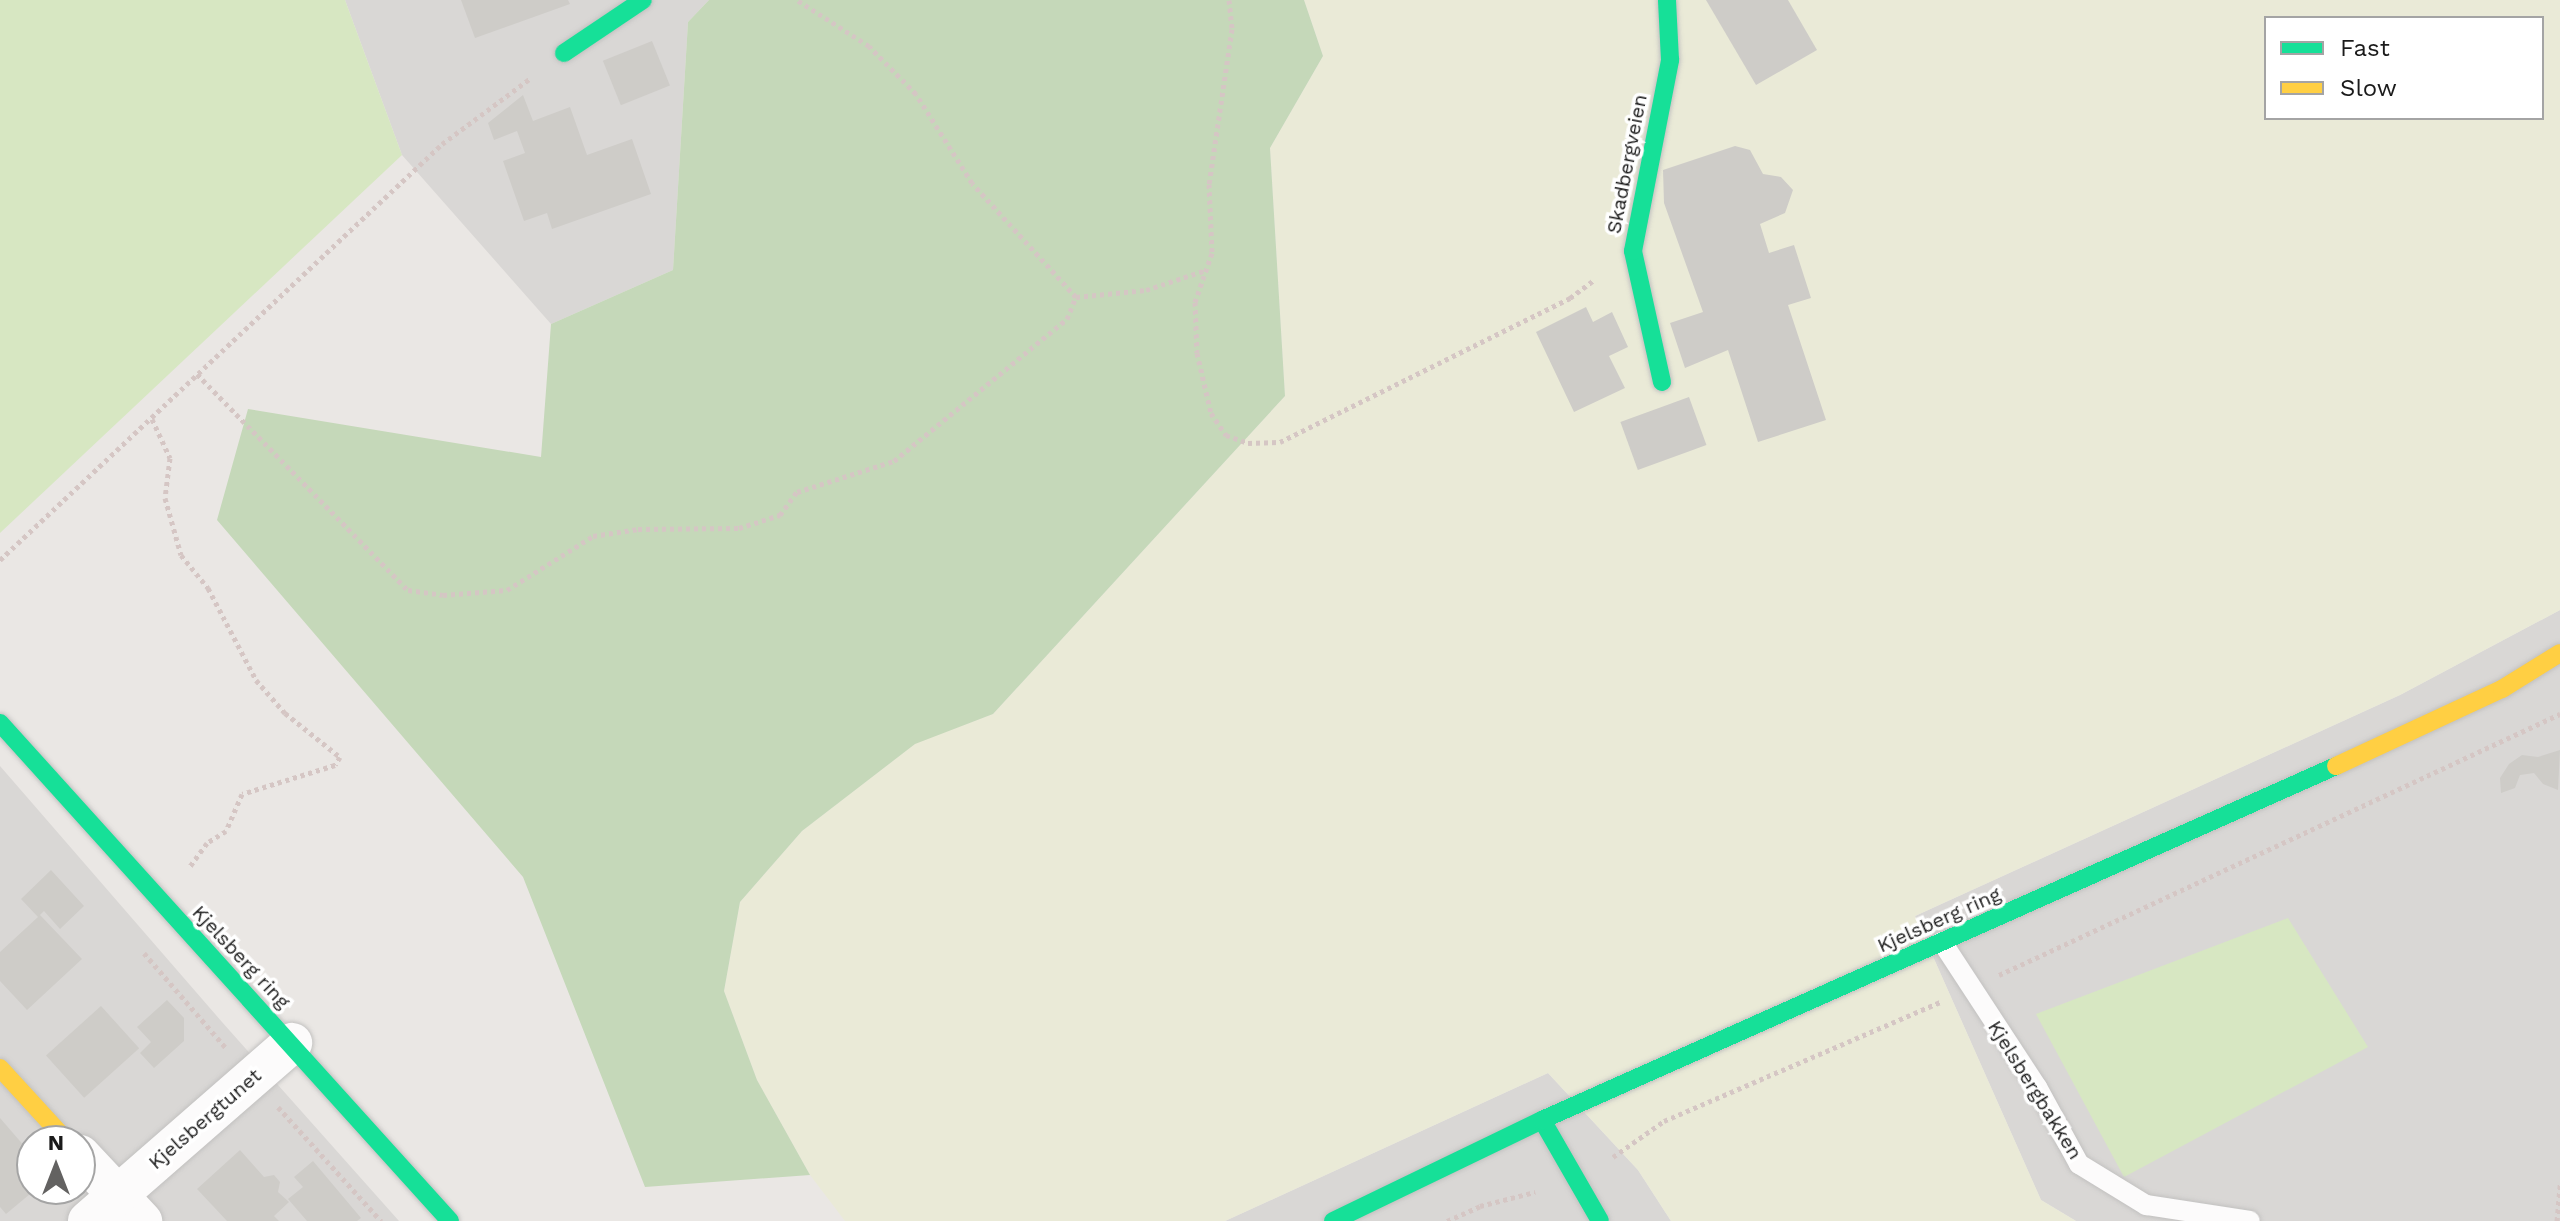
<!DOCTYPE html>
<style>
body{margin:0}
#map{position:relative;width:2560px;height:1221px;overflow:hidden;background:#eae7e4;font-family:"Work Sans",sans-serif}
div>[style]{position:absolute}
.residential>*{inset:0;background:#d9d7d5}
.farmland>*{inset:0;background:#eaead7}
.grass>*{inset:0;background:#d7e7c2}
.forest>*{inset:0;background:#c5d8b9}
.building>*{inset:0;background:#ceccc8;transform-origin:0 0}
.path>*{height:5px;margin-top:-2.5px;transform-origin:0;background:repeating-linear-gradient(90deg,#d5c6c4 0 4px,transparent 0 8px)}
.roads{filter:drop-shadow(0 0 2px #c2c1c0) drop-shadow(0 0 2px #c2c1c0)}
.lane>*{height:20px;margin:-10px;padding:0 10px;transform-origin:10px;border-radius:10px;background:#fcfbfb}
.street>*{height:40px;margin:-20px;padding:0 20px;transform-origin:20px;border-radius:20px;background:#fcfbfb}
.fast>*{height:18px;margin:-9px;padding:0 9px;transform-origin:9px;border-radius:9px;background:#16e098}
.slow>*{height:18px;margin:-9px;padding:0 9px;transform-origin:9px;border-radius:9px;background:#ffcf43}
span{translate:-50% -50%;white-space:nowrap;text-align:center;line-height:1.15;-webkit-text-stroke:7px #fff;paint-order:stroke}
.street-label{font-size:20px;color:#1b1b1b}
.legend{position:absolute;left:2264px;top:16px;width:280px;height:104px;box-sizing:border-box;background:#fff;border:2px solid #a4a4a4;margin:0;padding:10px 14px;list-style:none;font-size:24px;color:#1b1b1b}
.legend li{display:flex;align-items:center;gap:16px;height:40px}
.legend b{width:40px;border:2px solid #a4a4a4}
.north{position:absolute;left:16px;top:1125px;width:80px;height:80px;box-sizing:border-box;background:#fff;border:2px solid #a4a4a4;border-radius:50%;rotate:0deg;font-size:22px;font-weight:700;line-height:32px;text-align:center;color:#1b1b1b}
.north::after{content:'';display:block;margin:auto;width:28px;height:36px;background:#636261;clip-path:polygon(50% 0,100% 100%,50% 72%,0 100%)}
</style>
<div id="map">
<div class="residential">
<div style="clip-path:polygon(345px 0,709px 0,688px 22px,673px 270px,551px 324px,402px 155px)"></div>
<div style="clip-path:polygon(2560px 610px,2560px 1221px,2076px 1221px,2041px 1200px,1915px 916px,2400px 695px)"></div>
<div style="clip-path:polygon(evenodd,0 766px,222px 1022px,399px 1221px,0 1221px,0 766px,32px 1141px,80px 1141px,80px 1189px,32px 1189px,32px 1141px)"></div>
<div style="clip-path:polygon(1548px 1073px,1638px 1170px,1671px 1221px,1225px 1221px)"></div>
</div>
<div class="farmland">
<div style="clip-path:polygon(evenodd,1304px 0,2560px 0,2560px 610px,2400px 695px,1915px 916px,2041px 1200px,2076px 1221px,1671px 1221px,1638px 1170px,1548px 1073px,1225px 1221px,845px 1221px,810px 1175px,757px 1080px,724px 991px,740px 902px,802px 831px,916px 743px,993px 714px,1285px 396px,1270px 148px,1323px 56px,1304px 0,2266px 18px,2542px 18px,2542px 118px,2266px 118px,2266px 18px)"></div>
</div>
<div class="grass">
<div style="clip-path:polygon(0 0,345px 0,402px 155px,0 533px)"></div>
<div style="clip-path:polygon(2288px 918px,2368px 1047px,2124px 1177px,2036px 1014px)"></div>
</div>
<div class="forest">
<div style="clip-path:polygon(709px 0,1304px 0,1323px 56px,1270px 148px,1285px 396px,993px 714px,915px 744px,802px 831px,740px 902px,724px 991px,757px 1080px,810px 1175px,645px 1187px,523px 877px,217px 520px,248px 409px,541px 457px,551px 324px,673px 270px,688px 22px)"></div>
</div>
<div class="building">
<div style="clip-path:polygon(461px 0,568px 0,570px 4px,475px 38px)"></div>
<div style="clip-path:polygon(1706px 0,1788px 0,1817px 50px,1756px 85px)"></div>
<div style="left:652px;top:41px;width:48px;height:53px;rotate:68deg"></div>
<div style="clip-path:polygon(523px 95px,533px 121px,570px 107px,587px 155px,632px 139px,651px 194px,552px 229px,547px 213px,524px 221px,503px 161px,525px 153px,517px 131px,494px 140px,488px 123px)"></div>
<div style="clip-path:polygon(1735px 146px,1750px 150px,1763px 174px,1781px 177px,1793px 190px,1785px 213px,1760px 224px,1769px 253px,1794px 245px,1811px 298px,1788px 305px,1826px 420px,1758px 442px,1728px 350px,1685px 368px,1670px 323px,1703px 312px,1664px 203px,1663px 170px)"></div>
<div style="clip-path:polygon(1586px 307px,1593px 322px,1612px 312px,1628px 347px,1609px 356px,1625px 388px,1574px 412px,1536px 332px)"></div>
<div style="left:1689px;top:397px;width:51px;height:73px;rotate:70deg"></div>
<div style="clip-path:polygon(2560px 750px,2558px 790px,2543px 784px,2534px 773px,2520px 775px,2515px 788px,2501px 793px,2500px 778px,2509px 764px,2522px 755px,2538px 757px)"></div>
<div style="clip-path:polygon(51px 870px,84px 906px,60px 929px,44px 911px,40px 915px,82px 959px,27px 1010px,0 981px,0 952px,38px 917px,21px 899px)"></div>
<div style="clip-path:polygon(167px 1000px,184px 1018px,184px 1041px,154px 1068px,140px 1053px,151px 1042px,137px 1027px)"></div>
<div style="left:101px;top:1006px;width:57px;height:74px;rotate:48deg"></div>
<div style="clip-path:polygon(0 1118px,32px 1155px,36px 1189px,6px 1214px,0 1207px)"></div>
<div style="clip-path:polygon(240px 1150px,264px 1177px,274px 1175px,280px 1182px,278px 1192px,289px 1202px,274px 1216px,279px 1221px,227px 1221px,197px 1189px)"></div>
<div style="clip-path:polygon(313px 1161px,361px 1218px,357px 1221px,307px 1221px,288px 1199px,303px 1187px,294px 1177px)"></div>
</div>
<div class="path">
<div style="left:1229px;top:0;width:29px;rotate:84deg"></div>
<div style="left:1232px;top:29px;width:157px;rotate:98.4deg"></div>
<div style="left:1209px;top:184px;width:69px;rotate:87.5deg"></div>
<div style="left:1212px;top:253px;width:52px;rotate:109.1deg"></div>
<div style="left:1195px;top:302px;width:51px;rotate:87.8deg"></div>
<div style="left:1197px;top:353px;width:62px;rotate:76.9deg"></div>
<div style="left:1211px;top:413px;width:27px;rotate:56deg"></div>
<div style="left:1226px;top:435px;width:23px;rotate:20deg"></div>
<div style="left:1248px;top:443px;width:32px;rotate:-2deg"></div>
<div style="left:1280px;top:442px;width:324px;rotate:-26.4deg"></div>
<div style="left:1570px;top:298px;width:30px;rotate:-37deg"></div>
<div style="left:1076px;top:297px;width:70px;rotate:-5.7deg"></div>
<div style="left:1146px;top:290px;width:63px;rotate:-18.4deg"></div>
<div style="left:197px;top:374px;width:302px;rotate:45.7deg"></div>
<div style="left:408px;top:590px;width:35px;rotate:8deg"></div>
<div style="left:443px;top:595px;width:64px;rotate:-4.5deg"></div>
<div style="left:507px;top:590px;width:102px;rotate:-32.1deg"></div>
<div style="left:593px;top:536px;width:46px;rotate:-8.8deg"></div>
<div style="left:638px;top:529px;width:101px;rotate:-0.6deg"></div>
<div style="left:739px;top:528px;width:43px;rotate:-17.6deg"></div>
<div style="left:780px;top:515px;width:29px;rotate:-54deg"></div>
<div style="left:797px;top:492px;width:102px;rotate:-17.7deg"></div>
<div style="left:894px;top:461px;width:224px;rotate:-39.4deg"></div>
<div style="left:1067px;top:319px;width:24px;rotate:-68deg"></div>
<div style="left:1076px;top:297px;width:154px;rotate:-132.4deg"></div>
<div style="left:972px;top:183px;width:105px;rotate:-122.2deg"></div>
<div style="left:916px;top:94px;width:67px;rotate:-134.4deg"></div>
<div style="left:869px;top:46px;width:85px;rotate:-147.4deg"></div>
<div style="left:152px;top:419px;width:43px;rotate:65.2deg"></div>
<div style="left:170px;top:458px;width:40px;rotate:97.1deg"></div>
<div style="left:165px;top:498px;width:59px;rotate:74.3deg"></div>
<div style="left:181px;top:555px;width:43px;rotate:50.7deg"></div>
<div style="left:208px;top:588px;width:104px;rotate:62.4deg"></div>
<div style="left:256px;top:680px;width:44px;rotate:48.7deg"></div>
<div style="left:285px;top:713px;width:70px;rotate:38.7deg"></div>
<div style="left:340px;top:757px;width:9px;rotate:122deg"></div>
<div style="left:335px;top:765px;width:97px;rotate:162.7deg"></div>
<div style="left:242px;top:794px;width:40px;rotate:113.4deg"></div>
<div style="left:226px;top:831px;width:22px;rotate:148deg"></div>
<div style="left:207px;top:843px;width:31px;rotate:126deg"></div>
<div style="left:0;top:560px;width:607px;rotate:-43.26deg"></div>
<div style="left:442px;top:144px;width:111px;rotate:-36.6deg"></div>
<div style="left:144px;top:953px;width:125px;rotate:49.2deg"></div>
<div style="left:1999px;top:975px;width:619px;rotate:-24.95deg"></div>
<div style="left:278px;top:1107px;width:154px;rotate:47.9deg"></div>
<div style="left:1613px;top:1157px;width:62px;rotate:-35.2deg"></div>
<div style="left:1664px;top:1121px;width:303px;rotate:-23.3deg"></div>
<div style="left:1447px;top:1221px;width:36px;rotate:-24deg"></div>
<div style="left:1480px;top:1206px;width:57px;rotate:-14.3deg"></div>
<div style="left:2557px;top:1221px;width:38px;rotate:-85deg"></div>
</div>
<div class="roads">
<div class="lane">
<div style="left:1942px;top:942px;width:173px;rotate:56.8deg"></div>
<div style="left:2037px;top:1087px;width:88px;rotate:61.4deg"></div>
<div style="left:2079px;top:1164px;width:79px;rotate:31.5deg"></div>
<div style="left:2146px;top:1205px;width:105px;rotate:8.7deg"></div>
</div>
<div class="street">
<div style="left:80px;top:1155px;width:91px;rotate:46.8deg"></div>
<div style="left:88px;top:1221px;width:271px;rotate:-41.1deg"></div>
</div>
<div class="fast">
<div style="left:564px;top:53px;width:95px;rotate:-33.9deg"></div>
<div style="left:1662px;top:382px;width:134px;rotate:-102.5deg"></div>
<div style="left:1633px;top:251px;width:195px;rotate:-79deg"></div>
<div style="left:1670px;top:60px;width:60px;rotate:-92.9deg"></div>
<div style="left:0;top:723px;width:671px;rotate:47.9deg"></div>
<div style="left:1542px;top:1120px;width:116px;rotate:60.1deg"></div>
<div style="left:1333px;top:1221px;width:232px;rotate:-25.8deg"></div>
<div style="left:1542px;top:1120px;width:869px;rotate:-24.03deg"></div>
</div>
<div class="slow">
<div style="left:2336px;top:766px;width:183px;rotate:-24.9deg"></div>
<div style="left:2502px;top:689px;width:68px;rotate:-31.8deg"></div>
<div style="left:0;top:1068px;width:99px;rotate:47.5deg"></div>
</div>
</div>
<div class="street-label">
<span style="left:1627px;top:164px;rotate:-79deg">Skadbergveien</span>
<span style="left:1939px;top:920px;rotate:-24deg">Kjelsberg ring</span>
<span style="left:241px;top:957px;rotate:47deg">Kjelsberg ring</span>
<span style="left:2035px;top:1090px;rotate:58deg">Kjelsbergbakken</span>
<span style="left:205px;top:1119px;rotate:-41deg">Kjelsbergtunet</span>
</div>
<ul class="legend">
<li><b style="height:10px;background:#16e098"></b>Fast</li>
<li><b style="height:10px;background:#ffcf43"></b>Slow</li>
</ul>
<div class="north">N</div>
</div>
